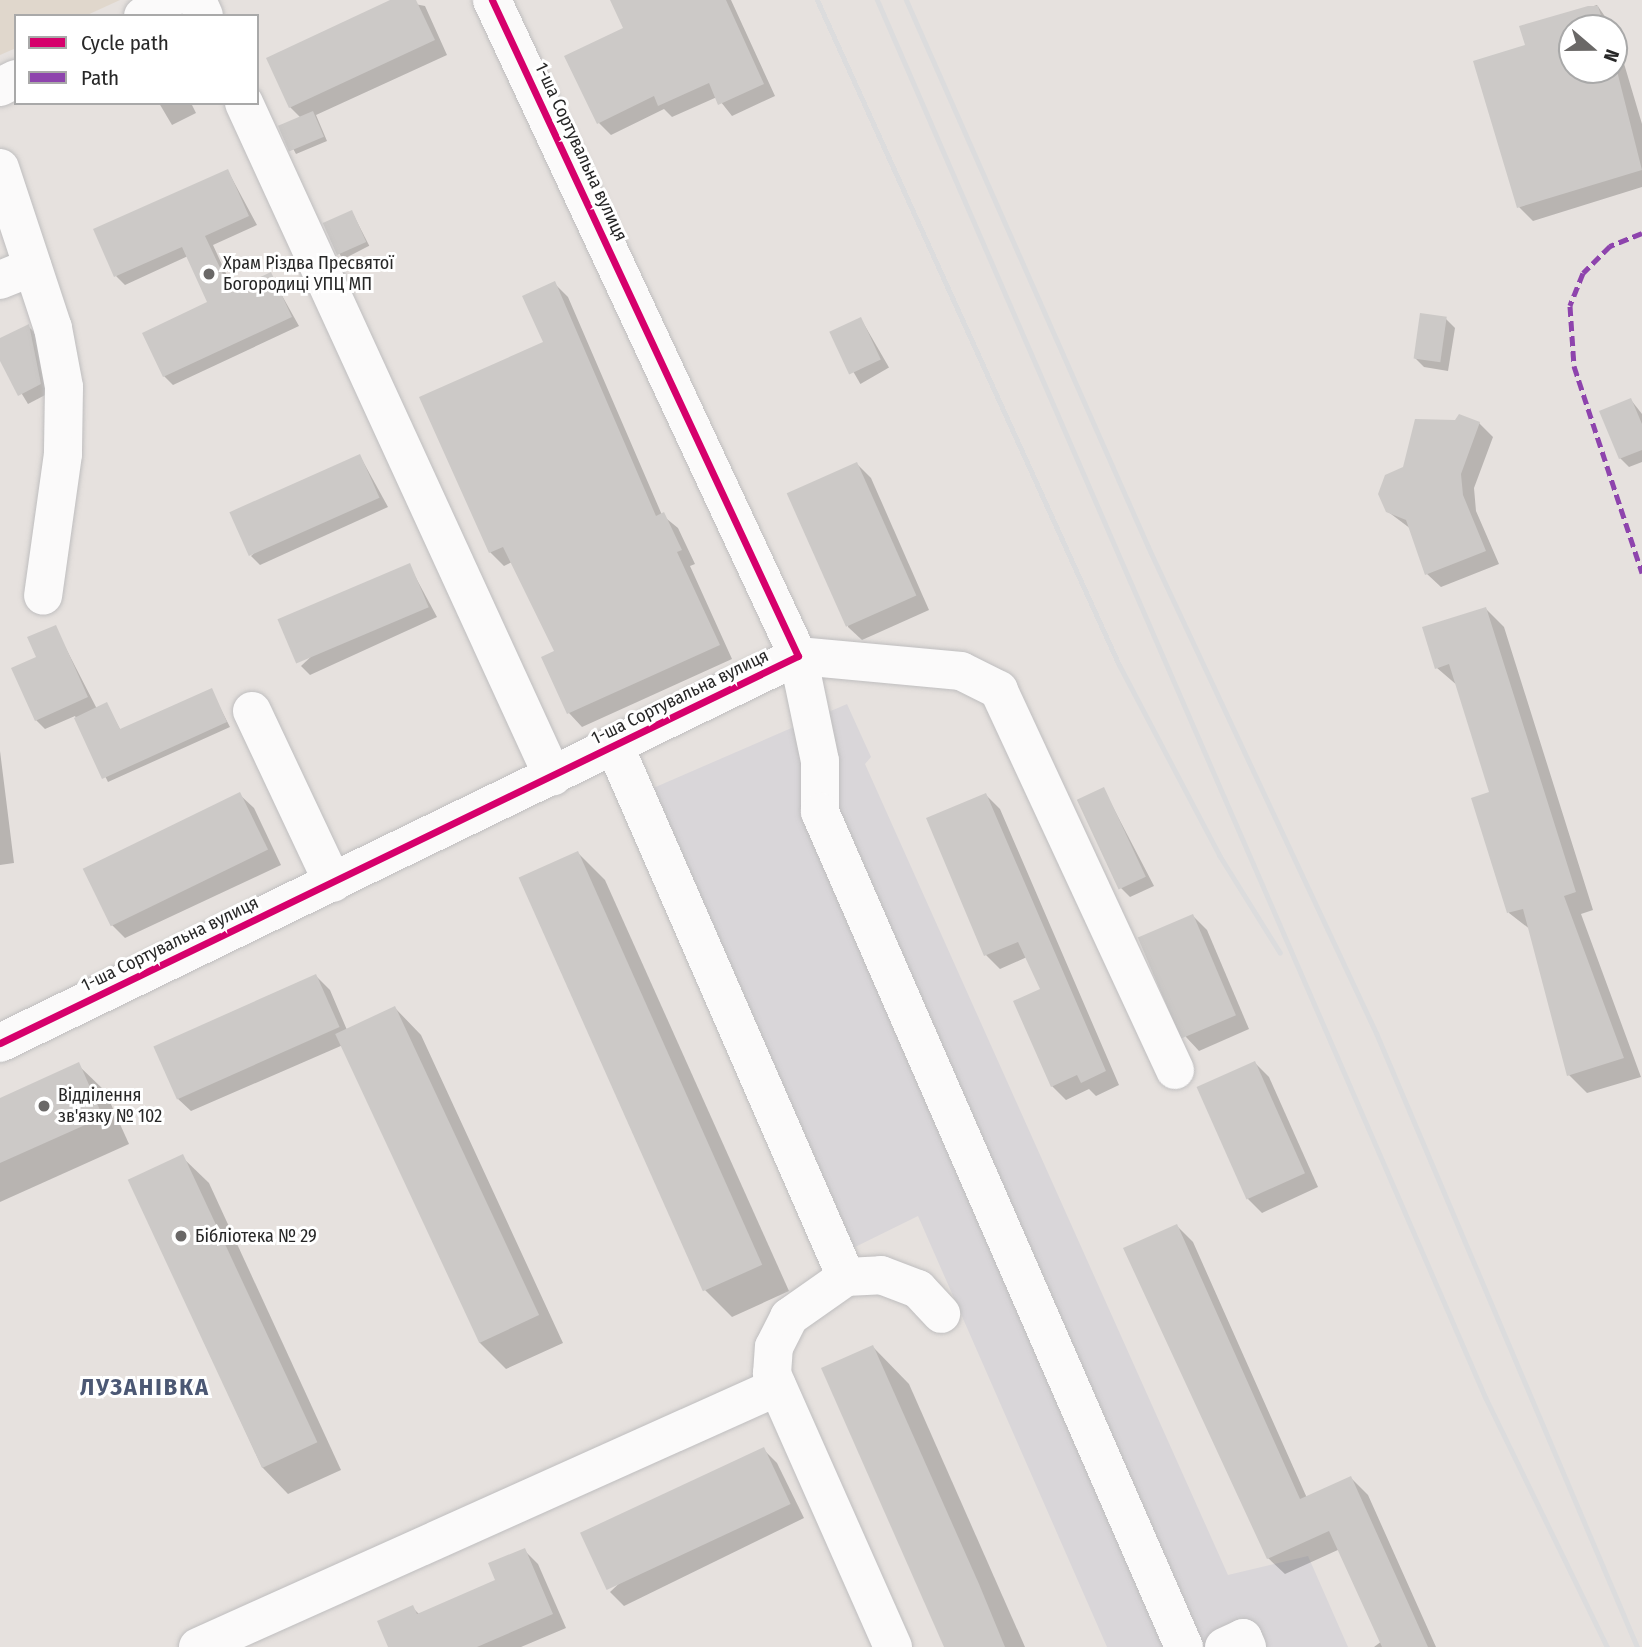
<!DOCTYPE html>
<meta charset="utf-8">
<style>
body{margin:0}
#map{position:relative;width:1642px;height:1647px;overflow:hidden;background:#e6e1de;font-family:"Fira Sans Condensed",sans-serif}
div>[style]{position:absolute}
.industrial>*{inset:0;background:#d9d6d9}
.education>*{inset:0;background:#e0d7cc}
.shadow>*{inset:0;background:#0003;transform-origin:0 0}
.building>*{inset:0;background:#ccc9c7;transform-origin:0 0}
.roads{filter:drop-shadow(0 0 2px #bfbebf) drop-shadow(0 0 2px #bfbebf)}
.minor>*{height:38px;margin:-19px;padding:0 19px;transform-origin:19px;border-radius:19px;background:#fbfafa}
.rail>*{height:5px;margin:-2.5px;padding:0 2.5px;transform-origin:2.5px;border-radius:2.5px;background:#dcdcdd}
.quiet>*{height:5px;margin-top:-2.5px;transform-origin:0;background:repeating-linear-gradient(90deg,#8e44ad 0 10px,transparent 0 15px)}
.cycleway>*{height:7px;margin:-3.5px;padding:0 3.5px;transform-origin:3.5px;border-radius:3.5px;background:#d6006c}
.dots>*{width:19px;height:19px;translate:-50% -50%;box-sizing:border-box;border:4px solid #fff;border-radius:50%}
span{translate:-50% -50%;white-space:nowrap;text-align:center;line-height:1.15;-webkit-text-stroke:6px #fff;paint-order:stroke}
.street-label{font-size:18px;color:#272727}
.poi-label{font-size:18px;color:#272727}
.left{translate:0 -50%;text-align:left}
.district-label{font-size:24px;color:#4c5874;font-weight:700;letter-spacing:2px}
.legend{position:absolute;left:14px;top:14px;width:245px;height:91px;box-sizing:border-box;background:#fff;border:2px solid #a9a9a9;margin:0;padding:9px 12px;list-style:none;font-size:21px;color:#272727}
.legend li{display:flex;align-items:center;gap:14px;height:35px}
.legend b{width:35px;border:2px solid #a9a9a9}
.north{position:absolute;left:1558px;top:14px;width:70px;height:70px;box-sizing:border-box;background:#fff;border:2px solid #a9a9a9;border-radius:50%;rotate:110deg;font-size:19px;font-weight:700;line-height:28px;text-align:center;color:#272727}
.north::after{content:'';display:block;margin:auto;width:24px;height:32px;background:#6a6867;clip-path:polygon(50% 0,100% 100%,50% 72%,0 100%)}
</style>
<div id="map">
<div class="industrial">
<div style="clip-path:polygon(847px 704px,871px 757px,865px 764px,1228px 1575px,1308px 1556px,1348px 1647px,1107px 1647px,918px 1216px,851px 1249px,651px 789px)"></div>
</div>
<div class="education">
<div style="clip-path:polygon(0 0,120px 0,85px 16px,16px 16px,16px 48px,0 55px)"></div>
</div>
<div class="shadow">
<div style="clip-path:polygon(394px 0,425px 6px,447px 55px,316px 115px,327px 141px,296px 154px,281px 126px,301px 118px,290px 107px)"></div>
<div style="clip-path:polygon(612px 0,731px 0,775px 96px,732px 116px,717px 97px,672px 117px,664px 109px,611px 135px,599px 123px,625px 29px)"></div>
<div style="clip-path:polygon(1597px 5px,1613px 28px,1572px 28px,1572px 70px,1614px 70px,1614px 30px,1642px 124px,1642px 187px,1533px 221px,1519px 207px,1527px 47px,1521px 28px)"></div>
<div style="clip-path:polygon(159px 103px,191px 103px,196px 113px,172px 125px)"></div>
<div style="clip-path:polygon(228px 171px,257px 225px,213px 245px,234px 291px,270px 274px,299px 326px,173px 385px,164px 376px,209px 303px,188px 256px,125px 285px,116px 276px)"></div>
<div style="left:352px;top:212px;width:38px;height:30px;rotate:63deg"></div>
<div style="clip-path:polygon(554px 283px,568px 297px,662px 515px,678px 528px,695px 564px,690px 566px,732px 659px,582px 727px,569px 713px,544px 658px,556px 652px,512px 562px,504px 566px,490px 552px,545px 343px)"></div>
<div style="left:861px;top:319px;width:56px;height:33px;rotate:60deg"></div>
<div style="clip-path:polygon(1446px 319px,1455px 328px,1448px 371px,1424px 367px,1415px 358px)"></div>
<div style="clip-path:polygon(28px 326px,37px 335px,49px 393px,28px 404px,0 358px,0 340px)"></div>
<div style="clip-path:polygon(1631px 400px,1642px 414px,1642px 462px,1629px 467px,1620px 458px)"></div>
<div style="clip-path:polygon(1456px 422px,1479px 423px,1493px 437px,1474px 488px,1476px 511px,1499px 564px,1441px 587px,1427px 574px,1411px 529px,1387px 511px,1405px 469px)"></div>
<div style="clip-path:polygon(360px 456px,388px 507px,260px 565px,251px 556px)"></div>
<div style="clip-path:polygon(857px 464px,871px 478px,929px 610px,862px 640px,848px 627px)"></div>
<div style="clip-path:polygon(409px 565px,437px 617px,310px 675px,301px 666px)"></div>
<div style="clip-path:polygon(1486px 609px,1504px 627px,1593px 910px,1581px 914px,1641px 1077px,1587px 1093px,1569px 1075px,1531px 930px,1509px 913px,1492px 793px,1458px 686px,1437px 668px)"></div>
<div style="clip-path:polygon(55px 627px,97px 709px,107px 705px,121px 731px,211px 690px,230px 727px,108px 782px,75px 716px,45px 729px,36px 720px,38px 658px)"></div>
<div style="clip-path:polygon(0 751px,14px 863px,0 865px)"></div>
<div style="clip-path:polygon(1104px 790px,1154px 886px,1130px 897px,1121px 888px)"></div>
<div style="clip-path:polygon(240px 795px,254px 808px,281px 865px,125px 938px,111px 924px)"></div>
<div style="clip-path:polygon(986px 795px,1000px 809px,1119px 1085px,1096px 1096px,1089px 1089px,1066px 1100px,1052px 1086px,1042px 990px,1027px 957px,1000px 969px,986px 955px)"></div>
<div style="clip-path:polygon(578px 853px,605px 880px,789px 1291px,732px 1317px,705px 1290px)"></div>
<div style="clip-path:polygon(1193px 916px,1207px 930px,1249px 1029px,1199px 1051px,1186px 1037px)"></div>
<div style="clip-path:polygon(316px 976px,330px 990px,347px 1030px,395px 1008px,421px 1035px,563px 1343px,506px 1369px,480px 1343px,343px 1045px,191px 1111px,177px 1098px)"></div>
<div style="clip-path:polygon(1255px 1063px,1269px 1077px,1318px 1187px,1262px 1213px,1248px 1199px)"></div>
<div style="clip-path:polygon(78px 1065px,105px 1091px,129px 1144px,0 1202px,0 1100px)"></div>
<div style="clip-path:polygon(182px 1157px,209px 1183px,341px 1470px,288px 1494px,262px 1467px,130px 1181px)"></div>
<div style="clip-path:polygon(1177px 1226px,1193px 1242px,1307px 1498px,1351px 1478px,1368px 1495px,1436px 1647px,1374px 1647px,1382px 1641px,1340px 1549px,1285px 1574px,1268px 1558px)"></div>
<div style="clip-path:polygon(873px 1347px,909px 1384px,1025px 1647px,946px 1647px)"></div>
<div style="clip-path:polygon(763px 1449px,777px 1463px,804px 1518px,624px 1606px,610px 1592px)"></div>
<div style="clip-path:polygon(524px 1550px,538px 1564px,566px 1628px,521px 1647px,390px 1647px,413px 1608px,420px 1615px,498px 1581px)"></div>
</div>
<div class="building">
<div style="clip-path:polygon(390px 0,416px 0,435px 40px,289px 108px,266px 58px)"></div>
<div style="clip-path:polygon(610px 0,726px 0,764px 84px,718px 105px,709px 83px,658px 106px,654px 96px,597px 124px,564px 56px,623px 28px)"></div>
<div style="clip-path:polygon(1588px 6px,1598px 6px,1605px 28px,1572px 28px,1572px 70px,1614px 70px,1614px 59px,1642px 170px,1517px 208px,1473px 61px,1525px 45px,1519px 26px)"></div>
<div style="left:313px;top:111px;width:28px;height:38px;rotate:67deg"></div>
<div style="clip-path:polygon(228px 169px,249px 216px,205px 236px,231px 291px,271px 272px,292px 317px,163px 377px,142px 333px,207px 302px,182px 247px,114px 277px,93px 229px)"></div>
<div style="left:352px;top:210px;width:35px;height:32px;rotate:66deg"></div>
<div style="clip-path:polygon(555px 281px,656px 516px,664px 512px,682px 550px,677px 552px,720px 645px,567px 714px,541px 657px,554px 651px,503px 547px,489px 553px,419px 397px,543px 342px,522px 296px)"></div>
<div style="left:1420px;top:313px;width:27px;height:46px;rotate:8deg"></div>
<div style="left:861px;top:317px;width:47px;height:35px;rotate:65deg"></div>
<div style="clip-path:polygon(29px 324px,41px 384px,18px 396px,0 361px,0 338px)"></div>
<div style="clip-path:polygon(1631px 398px,1642px 424px,1642px 450px,1619px 459px,1599px 411px)"></div>
<div style="clip-path:polygon(1459px 414px,1480px 422px,1461px 474px,1463px 495px,1486px 551px,1425px 575px,1406px 520px,1386px 512px,1378px 494px,1385px 475px,1403px 467px,1415px 419px,1455px 420px)"></div>
<div style="left:360px;top:454px;width:48px;height:143px;rotate:66deg"></div>
<div style="left:857px;top:462px;width:146px;height:77px;rotate:66deg"></div>
<div style="left:410px;top:563px;width:48px;height:144px;rotate:67deg"></div>
<div style="clip-path:polygon(1486px 607px,1576px 892px,1564px 896px,1624px 1058px,1567px 1076px,1523px 909px,1507px 913px,1471px 798px,1489px 792px,1449px 664px,1435px 669px,1422px 627px)"></div>
<div style="clip-path:polygon(56px 625px,88px 697px,35px 721px,11px 668px,36px 657px,27px 637px)"></div>
<div style="clip-path:polygon(212px 688px,227px 722px,102px 779px,74px 718px,107px 702px,120px 729px)"></div>
<div style="left:1104px;top:787px;width:99px;height:30px;rotate:65deg"></div>
<div style="left:240px;top:792px;width:64px;height:175px;rotate:64deg"></div>
<div style="clip-path:polygon(986px 793px,1106px 1071px,1081px 1083px,1077px 1075px,1051px 1087px,1013px 1001px,1040px 989px,1018px 942px,984px 956px,926px 818px)"></div>
<div style="left:578px;top:851px;width:453px;height:65px;rotate:66deg"></div>
<div style="left:1193px;top:914px;width:110px;height:60px;rotate:67deg"></div>
<div style="left:316px;top:974px;width:58px;height:178px;rotate:66deg"></div>
<div style="left:395px;top:1006px;width:341px;height:66px;rotate:65deg"></div>
<div style="left:1255px;top:1061px;width:123px;height:64px;rotate:66deg"></div>
<div style="clip-path:polygon(79px 1062px,103px 1117px,0 1163px,0 1098px)"></div>
<div style="left:183px;top:1154px;width:318px;height:61px;rotate:65deg"></div>
<div style="clip-path:polygon(1177px 1224px,1300px 1499px,1351px 1476px,1428px 1647px,1382px 1647px,1329px 1531px,1267px 1559px,1123px 1248px)"></div>
<div style="clip-path:polygon(873px 1345px,979px 1584px,1005px 1647px,944px 1647px,821px 1368px)"></div>
<div style="left:764px;top:1447px;width:63px;height:203px;rotate:65deg"></div>
<div style="clip-path:polygon(525px 1548px,553px 1614px,477px 1647px,388px 1647px,377px 1621px,413px 1605px,417px 1614px,495px 1580px,488px 1563px)"></div>
</div>
<div class="roads">
<div class="minor">
<div style="left:197px;top:0;width:17px;rotate:66deg"></div>
<div style="left:143px;top:16px;width:31px;rotate:-32deg"></div>
<div style="left:0;top:87px;width:18px;rotate:-27deg"></div>
<div style="left:244px;top:103px;width:741px;rotate:65.37deg"></div>
<div style="left:0;top:168px;width:169px;rotate:71.7deg"></div>
<div style="left:53px;top:328px;width:60px;rotate:79.4deg"></div>
<div style="left:64px;top:387px;width:67px;rotate:90.9deg"></div>
<div style="left:63px;top:454px;width:143px;rotate:98deg"></div>
<div style="left:0;top:280px;width:35px;rotate:-22deg"></div>
<div style="left:252px;top:711px;width:190px;rotate:64.8deg"></div>
<div style="left:615px;top:747px;width:578px;rotate:66.45deg"></div>
<div style="left:0;top:1043px;width:887px;rotate:-25.87deg"></div>
<div style="left:798px;top:656px;width:724px;rotate:-115.01deg"></div>
<div style="left:1175px;top:1070px;width:419px;rotate:-114.9deg"></div>
<div style="left:999px;top:690px;width:42px;rotate:-153.4deg"></div>
<div style="left:961px;top:671px;width:164px;rotate:-174.7deg"></div>
<div style="left:798px;top:656px;width:107px;rotate:78.2deg"></div>
<div style="left:820px;top:761px;width:51px;rotate:90deg"></div>
<div style="left:820px;top:812px;width:911px;rotate:66.45deg"></div>
<div style="left:198px;top:1647px;width:635px;rotate:-24.18deg"></div>
<div style="left:893px;top:1647px;width:299px;rotate:-113.9deg"></div>
<div style="left:772px;top:1374px;width:27px;rotate:-86deg"></div>
<div style="left:774px;top:1347px;width:34px;rotate:-63deg"></div>
<div style="left:789px;top:1317px;width:70px;rotate:-35.1deg"></div>
<div style="left:846px;top:1277px;width:35px;rotate:-3deg"></div>
<div style="left:881px;top:1275px;width:40px;rotate:21deg"></div>
<div style="left:918px;top:1289px;width:34px;rotate:47deg"></div>
<div style="left:1224px;top:1647px;width:21px;rotate:-25deg"></div>
<div style="left:1243px;top:1638px;width:10px;rotate:66deg"></div>
</div>
</div>
<div class="rail">
<div style="left:817px;top:0;width:730px;rotate:65.58deg"></div>
<div style="left:1119px;top:665px;width:215px;rotate:62.2deg"></div>
<div style="left:1219px;top:855px;width:115px;rotate:58.1deg"></div>
<div style="left:877px;top:0;width:1524px;rotate:66.48deg"></div>
<div style="left:1485px;top:1397px;width:278px;rotate:64deg"></div>
<div style="left:906px;top:0;width:598px;rotate:66.13deg"></div>
<div style="left:1148px;top:547px;width:537px;rotate:64.87deg"></div>
<div style="left:1376px;top:1033px;width:667px;rotate:66.97deg"></div>
</div>
<div class="quiet">
<div style="left:1642px;top:233px;width:35px;rotate:158deg"></div>
<div style="left:1610px;top:246px;width:38px;rotate:135deg"></div>
<div style="left:1583px;top:273px;width:35px;rotate:112deg"></div>
<div style="left:1570px;top:306px;width:60px;rotate:86.2deg"></div>
<div style="left:1574px;top:366px;width:218px;rotate:71.8deg"></div>
</div>
<div class="cycleway">
<div style="left:0;top:1043px;width:887px;rotate:-25.87deg"></div>
<div style="left:798px;top:656px;width:724px;rotate:-115.01deg"></div>
</div>
<div class="dots">
<div style="left:209px;top:274px;background:#6a6867"></div>
<div style="left:44px;top:1106px;background:#6a6867"></div>
<div style="left:181px;top:1236px;background:#6a6867"></div>
</div>
<div class="street-label">
<span style="left:581px;top:152px;rotate:65deg">1-ша Сортувальна вулиця</span>
<span style="left:680px;top:697px;rotate:-26deg">1-ша Сортувальна вулиця</span>
<span style="left:170px;top:944px;rotate:-26deg">1-ша Сортувальна вулиця</span>
</div>
<div class="poi-label">
<span class="left" style="left:223px;top:274px">Храм Різдва Пресвятої<br>Богородиці УПЦ МП</span>
<span class="left" style="left:58px;top:1106px">Відділення<br>зв'язку № 102</span>
<span class="left" style="left:195px;top:1236px">Бібліотека № 29</span>
</div>
<div class="district-label">
<span style="left:145px;top:1388px">ЛУЗАНІВКА</span>
</div>
<ul class="legend">
<li><b style="height:9px;background:#d6006c"></b>Cycle path</li>
<li><b style="height:9px;background:#8e44ad"></b>Path</li>
</ul>
<div class="north">N</div>
</div>
